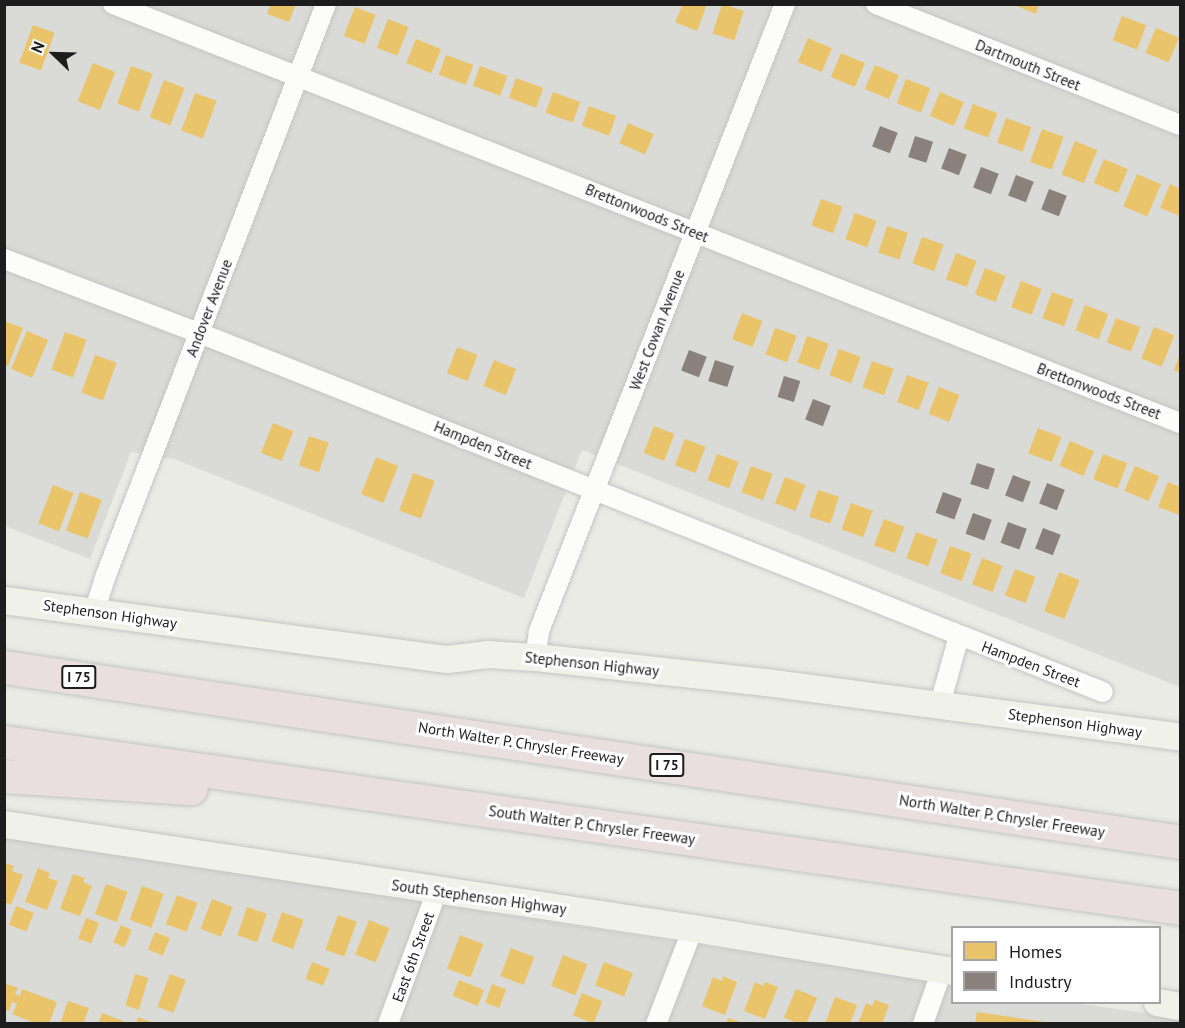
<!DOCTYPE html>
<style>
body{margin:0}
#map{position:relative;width:1185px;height:1028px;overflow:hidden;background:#ebebe6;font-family:"PT Sans",sans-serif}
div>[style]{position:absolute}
.residential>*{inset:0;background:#dadad7}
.homes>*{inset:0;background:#e9c46a;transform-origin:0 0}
.industry>*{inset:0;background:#8a817c;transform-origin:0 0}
.roads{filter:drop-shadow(0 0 2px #c4c4c2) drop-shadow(0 0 2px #c4c4c2)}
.street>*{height:20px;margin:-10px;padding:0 10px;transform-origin:10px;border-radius:10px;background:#fcfcfb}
.secondary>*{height:27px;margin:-13.5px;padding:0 13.5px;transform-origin:13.5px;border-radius:13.5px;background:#f0f2ea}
.highway>*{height:33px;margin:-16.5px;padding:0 16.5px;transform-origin:16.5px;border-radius:16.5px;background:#e8dfde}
span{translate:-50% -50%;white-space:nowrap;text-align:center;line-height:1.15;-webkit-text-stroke:6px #fff;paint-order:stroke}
.shield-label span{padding:2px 4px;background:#fff;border:2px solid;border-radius:4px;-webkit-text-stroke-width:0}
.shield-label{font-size:14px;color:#1d1d1d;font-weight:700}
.street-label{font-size:15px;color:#1d1d1d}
.frame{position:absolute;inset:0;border:6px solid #1d1d1d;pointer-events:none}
.legend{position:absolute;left:951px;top:926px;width:210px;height:78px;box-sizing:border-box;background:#fff;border:2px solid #a5a5a5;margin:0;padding:8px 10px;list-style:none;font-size:18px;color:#1d1d1d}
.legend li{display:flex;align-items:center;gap:12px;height:30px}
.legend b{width:30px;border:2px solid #a5a5a5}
.north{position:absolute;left:24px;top:24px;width:60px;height:60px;-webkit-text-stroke:4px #fff;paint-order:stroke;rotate:293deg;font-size:16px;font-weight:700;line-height:24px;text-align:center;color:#1d1d1d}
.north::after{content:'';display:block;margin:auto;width:21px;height:27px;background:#1d1d1d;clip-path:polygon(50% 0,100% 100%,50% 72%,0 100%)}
</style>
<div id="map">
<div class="residential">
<div style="clip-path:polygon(4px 5px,1180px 5px,1180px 687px,582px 450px,524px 598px,174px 459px,131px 452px,90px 559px,5px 526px)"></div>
<div style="clip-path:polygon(4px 837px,952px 984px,952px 1002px,1075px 1003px,1180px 1018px,1180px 1023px,5px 1023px)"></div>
</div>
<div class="homes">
<div style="clip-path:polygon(271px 4px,296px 4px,289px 22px,267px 14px)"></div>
<div style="clip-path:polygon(683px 4px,707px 4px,697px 31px,675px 22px)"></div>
<div style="left:722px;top:4px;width:23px;height:31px;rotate:18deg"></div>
<div style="clip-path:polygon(1012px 4px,1039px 4px,1036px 14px)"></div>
<div style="left:355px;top:7px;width:22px;height:31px;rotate:21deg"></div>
<div style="left:1122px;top:16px;width:26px;height:26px;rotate:21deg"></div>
<div style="left:388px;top:19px;width:22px;height:31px;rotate:21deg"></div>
<div style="left:33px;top:25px;width:23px;height:40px;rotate:20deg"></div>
<div style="left:1156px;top:28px;width:25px;height:27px;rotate:23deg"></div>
<div style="left:808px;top:38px;width:26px;height:26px;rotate:23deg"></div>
<div style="left:416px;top:39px;width:27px;height:26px;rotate:22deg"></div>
<div style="left:841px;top:53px;width:26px;height:26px;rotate:23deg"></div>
<div style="left:446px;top:55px;width:29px;height:21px;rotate:20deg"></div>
<div style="left:93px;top:63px;width:24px;height:41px;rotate:22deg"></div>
<div style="left:875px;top:65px;width:26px;height:26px;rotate:23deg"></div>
<div style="left:131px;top:66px;width:23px;height:40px;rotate:20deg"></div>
<div style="left:480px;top:66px;width:29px;height:21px;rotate:20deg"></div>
<div style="left:516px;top:78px;width:29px;height:21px;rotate:20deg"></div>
<div style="left:906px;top:79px;width:26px;height:26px;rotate:21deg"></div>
<div style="left:164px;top:80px;width:22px;height:40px;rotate:21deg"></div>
<div style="left:553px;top:92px;width:29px;height:22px;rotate:20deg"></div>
<div style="left:940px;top:92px;width:26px;height:26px;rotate:23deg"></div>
<div style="left:195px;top:93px;width:23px;height:40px;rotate:20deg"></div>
<div style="left:973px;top:104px;width:26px;height:26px;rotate:21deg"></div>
<div style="left:589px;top:106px;width:29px;height:21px;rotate:20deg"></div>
<div style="left:1006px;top:118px;width:27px;height:26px;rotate:20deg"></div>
<div style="left:628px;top:123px;width:28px;height:22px;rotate:23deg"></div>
<div style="left:1042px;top:129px;width:23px;height:35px;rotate:20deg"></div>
<div style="left:1075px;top:141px;width:24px;height:36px;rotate:22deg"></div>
<div style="left:1104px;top:159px;width:26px;height:26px;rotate:23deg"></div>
<div style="left:1137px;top:174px;width:26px;height:35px;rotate:23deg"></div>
<div style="clip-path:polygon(1170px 184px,1180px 189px,1180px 216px,1160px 208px)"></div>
<div style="left:821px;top:199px;width:23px;height:28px;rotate:20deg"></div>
<div style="left:855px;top:213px;width:23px;height:28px;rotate:20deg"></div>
<div style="left:887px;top:226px;width:22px;height:28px;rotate:18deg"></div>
<div style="left:922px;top:237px;width:23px;height:28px;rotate:20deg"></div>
<div style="left:956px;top:253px;width:22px;height:28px;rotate:21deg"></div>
<div style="left:985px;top:268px;width:22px;height:28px;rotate:21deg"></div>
<div style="left:1021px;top:281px;width:22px;height:28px;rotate:21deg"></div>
<div style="left:1052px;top:292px;width:23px;height:28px;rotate:20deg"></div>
<div style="left:1085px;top:305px;width:25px;height:27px;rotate:21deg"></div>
<div style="left:742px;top:313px;width:22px;height:28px;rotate:21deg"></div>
<div style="left:1116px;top:318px;width:26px;height:26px;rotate:21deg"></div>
<div style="clip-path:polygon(4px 321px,23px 328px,8px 366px,4px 365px)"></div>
<div style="left:1154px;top:327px;width:22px;height:34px;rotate:22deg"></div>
<div style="left:775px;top:328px;width:23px;height:28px;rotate:20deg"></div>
<div style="left:27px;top:331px;width:23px;height:41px;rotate:23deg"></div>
<div style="left:65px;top:332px;width:23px;height:40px;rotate:20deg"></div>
<div style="left:807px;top:336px;width:23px;height:28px;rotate:20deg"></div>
<div style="left:457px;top:347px;width:22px;height:28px;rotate:21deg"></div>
<div style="left:839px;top:349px;width:23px;height:28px;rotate:20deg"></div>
<div style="clip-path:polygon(1180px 354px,1180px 373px,1174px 370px)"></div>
<div style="left:95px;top:355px;width:23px;height:40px;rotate:20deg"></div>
<div style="left:494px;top:360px;width:24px;height:28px;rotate:22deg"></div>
<div style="left:872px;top:361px;width:23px;height:28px;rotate:20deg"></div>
<div style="left:907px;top:375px;width:23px;height:29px;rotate:20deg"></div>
<div style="left:939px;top:387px;width:22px;height:29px;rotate:21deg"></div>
<div style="left:273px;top:423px;width:22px;height:32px;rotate:22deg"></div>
<div style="left:654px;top:426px;width:22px;height:29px;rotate:21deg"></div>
<div style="left:1038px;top:428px;width:25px;height:27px;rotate:21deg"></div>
<div style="left:309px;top:436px;width:21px;height:31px;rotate:19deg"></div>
<div style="left:685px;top:439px;width:22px;height:28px;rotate:21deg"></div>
<div style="left:1070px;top:441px;width:26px;height:27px;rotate:23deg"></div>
<div style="left:717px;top:454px;width:23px;height:28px;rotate:20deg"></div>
<div style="left:1103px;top:454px;width:26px;height:27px;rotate:21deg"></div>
<div style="left:376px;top:457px;width:24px;height:40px;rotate:22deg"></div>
<div style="left:751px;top:466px;width:23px;height:28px;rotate:20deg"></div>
<div style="left:1135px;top:466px;width:26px;height:27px;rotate:23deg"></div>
<div style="left:413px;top:473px;width:23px;height:40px;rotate:20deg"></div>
<div style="left:785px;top:477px;width:22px;height:28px;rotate:21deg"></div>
<div style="clip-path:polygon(1168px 482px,1180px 487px,1180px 515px,1158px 507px)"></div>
<div style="left:53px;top:485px;width:22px;height:41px;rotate:21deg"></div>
<div style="left:818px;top:490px;width:22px;height:28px;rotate:18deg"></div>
<div style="left:80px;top:492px;width:23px;height:41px;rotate:20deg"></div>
<div style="left:851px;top:503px;width:23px;height:28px;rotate:20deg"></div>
<div style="left:884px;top:519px;width:22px;height:28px;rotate:21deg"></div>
<div style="left:916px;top:532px;width:23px;height:28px;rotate:20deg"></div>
<div style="left:950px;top:546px;width:23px;height:29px;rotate:20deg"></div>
<div style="left:982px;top:558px;width:22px;height:28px;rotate:21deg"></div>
<div style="left:1015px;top:569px;width:22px;height:28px;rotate:21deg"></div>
<div style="left:1059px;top:572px;width:22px;height:42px;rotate:21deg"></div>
<div style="clip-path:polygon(4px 863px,14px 866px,12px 871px,23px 875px,11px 905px,4px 902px)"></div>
<div style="clip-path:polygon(38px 868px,50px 873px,48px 878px,58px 881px,47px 910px,25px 902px)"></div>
<div style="clip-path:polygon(73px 874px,85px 878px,83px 882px,92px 886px,80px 916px,60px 909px)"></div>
<div style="left:106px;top:884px;width:23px;height:32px;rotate:20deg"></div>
<div style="left:142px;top:886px;width:23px;height:36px;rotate:20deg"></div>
<div style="left:177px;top:895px;width:22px;height:31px;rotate:21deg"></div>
<div style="left:212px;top:899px;width:22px;height:32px;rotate:21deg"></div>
<div style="left:16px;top:906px;width:19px;height:20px;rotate:21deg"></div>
<div style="left:247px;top:907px;width:21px;height:30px;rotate:19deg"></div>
<div style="left:282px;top:912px;width:23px;height:31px;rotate:20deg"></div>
<div style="left:338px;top:915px;width:20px;height:37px;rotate:20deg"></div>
<div style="left:86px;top:918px;width:14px;height:22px;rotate:21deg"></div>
<div style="left:369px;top:920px;width:22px;height:37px;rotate:22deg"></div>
<div style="left:121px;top:925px;width:12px;height:19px;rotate:24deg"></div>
<div style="left:155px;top:932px;width:16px;height:19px;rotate:22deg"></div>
<div style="left:460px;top:935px;width:25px;height:36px;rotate:21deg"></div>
<div style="left:511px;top:948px;width:25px;height:30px;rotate:21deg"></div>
<div style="left:563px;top:955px;width:26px;height:33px;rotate:21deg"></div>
<div style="left:312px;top:962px;width:19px;height:18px;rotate:21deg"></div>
<div style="left:604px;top:962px;width:31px;height:25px;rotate:21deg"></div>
<div style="left:135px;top:974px;width:14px;height:33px;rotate:17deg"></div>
<div style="left:170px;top:974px;width:17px;height:35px;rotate:21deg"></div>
<div style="clip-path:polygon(723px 976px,737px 982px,725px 1015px,702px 1006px,713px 977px,722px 981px)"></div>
<div style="left:459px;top:980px;width:27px;height:17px;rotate:22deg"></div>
<div style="clip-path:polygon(755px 982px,763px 986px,765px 982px,778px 987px,765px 1019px,744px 1011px)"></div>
<div style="clip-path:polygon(4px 983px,18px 988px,15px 994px,20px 996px,22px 989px,57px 1002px,49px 1024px,37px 1024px,12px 1014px,17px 1004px,12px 1002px,9px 1011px,4px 1009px)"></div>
<div style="left:492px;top:984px;width:15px;height:20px;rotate:20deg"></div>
<div style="left:796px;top:989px;width:23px;height:31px;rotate:23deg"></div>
<div style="left:582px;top:993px;width:22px;height:24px;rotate:22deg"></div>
<div style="clip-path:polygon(835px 997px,857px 1005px,850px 1024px,825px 1024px)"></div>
<div style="clip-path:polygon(875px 1000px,889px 1005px,882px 1024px,858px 1024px,866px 1003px,872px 1006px)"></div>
<div style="clip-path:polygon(68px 1001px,89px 1008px,83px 1024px,60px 1024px)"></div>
<div style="clip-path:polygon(977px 1012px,1046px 1022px,1046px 1024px,975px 1024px)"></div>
<div style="clip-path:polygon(102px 1013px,123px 1021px,122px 1024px,98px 1024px)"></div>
<div style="clip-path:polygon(138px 1017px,151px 1022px,151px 1024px,136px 1024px)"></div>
<div style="clip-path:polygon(728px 1018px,743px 1023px,743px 1024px,726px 1024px)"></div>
</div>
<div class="industry">
<div style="left:880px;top:126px;width:19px;height:22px;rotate:21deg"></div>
<div style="left:915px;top:136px;width:19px;height:22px;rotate:18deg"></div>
<div style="left:949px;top:148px;width:19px;height:22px;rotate:21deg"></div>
<div style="left:981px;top:167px;width:19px;height:22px;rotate:21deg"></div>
<div style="left:1016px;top:175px;width:19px;height:22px;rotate:21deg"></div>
<div style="left:1049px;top:189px;width:19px;height:22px;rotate:21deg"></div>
<div style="left:689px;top:350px;width:19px;height:22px;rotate:21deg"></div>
<div style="left:715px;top:360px;width:20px;height:22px;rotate:18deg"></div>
<div style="left:784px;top:376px;width:17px;height:22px;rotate:17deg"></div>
<div style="left:813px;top:399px;width:19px;height:22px;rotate:21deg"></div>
<div style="left:977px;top:463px;width:19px;height:22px;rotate:18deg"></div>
<div style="left:1013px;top:475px;width:19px;height:22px;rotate:21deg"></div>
<div style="left:1047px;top:483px;width:19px;height:22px;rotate:21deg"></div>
<div style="left:943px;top:492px;width:20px;height:22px;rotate:20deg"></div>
<div style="left:973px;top:513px;width:20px;height:22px;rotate:20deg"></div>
<div style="left:1008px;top:522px;width:20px;height:22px;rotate:20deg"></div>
<div style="left:1043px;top:528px;width:19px;height:22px;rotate:21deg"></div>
</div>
<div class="roads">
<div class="street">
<div style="left:113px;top:4px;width:1146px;rotate:21.44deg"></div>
<div style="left:876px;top:4px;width:327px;rotate:21.7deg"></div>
<div style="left:4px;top:259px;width:228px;rotate:20.8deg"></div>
<div style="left:217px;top:340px;width:953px;rotate:21.67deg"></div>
<div style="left:94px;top:612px;width:39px;rotate:-72deg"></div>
<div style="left:106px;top:575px;width:612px;rotate:-68.93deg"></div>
<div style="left:535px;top:657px;width:26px;rotate:-81deg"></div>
<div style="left:539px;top:631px;width:674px;rotate:-68.58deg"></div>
<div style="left:940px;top:704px;width:71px;rotate:-74.4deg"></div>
<div style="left:388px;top:1024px;width:142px;rotate:-69.8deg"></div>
<div style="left:656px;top:1024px;width:103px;rotate:-68.9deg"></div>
<div style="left:923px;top:1024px;width:57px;rotate:-70.6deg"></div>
</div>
<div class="secondary">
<div style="left:4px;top:600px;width:447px;rotate:7.6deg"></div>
<div style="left:447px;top:659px;width:41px;rotate:-7deg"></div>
<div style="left:488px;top:654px;width:47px;rotate:3.7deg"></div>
<div style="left:535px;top:657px;width:231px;rotate:6.2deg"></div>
<div style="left:765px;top:682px;width:419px;rotate:7.5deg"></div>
<div style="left:4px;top:824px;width:697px;rotate:8.58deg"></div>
<div style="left:693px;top:928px;width:263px;rotate:9.4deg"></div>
<div style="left:1157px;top:1002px;width:23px;rotate:10deg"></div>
</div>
<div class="highway">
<div style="left:4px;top:667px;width:1189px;rotate:8.46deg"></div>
<div style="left:4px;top:742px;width:1188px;rotate:8.03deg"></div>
<div style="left:4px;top:776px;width:187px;rotate:3.7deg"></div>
</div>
</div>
<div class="shield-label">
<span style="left:79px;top:677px">I 75</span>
<span style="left:667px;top:765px">I 75</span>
</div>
<div class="street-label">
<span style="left:1028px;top:65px;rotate:22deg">Dartmouth Street</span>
<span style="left:647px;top:213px;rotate:22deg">Brettonwoods Street</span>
<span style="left:209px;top:308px;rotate:-69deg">Andover Avenue</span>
<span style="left:657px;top:330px;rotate:-69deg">West Cowan Avenue</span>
<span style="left:1099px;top:391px;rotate:21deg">Brettonwoods Street</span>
<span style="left:483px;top:445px;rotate:22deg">Hampden Street</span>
<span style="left:110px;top:614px;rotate:8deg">Stephenson Highway</span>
<span style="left:592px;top:664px;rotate:6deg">Stephenson Highway</span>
<span style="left:1031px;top:664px;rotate:21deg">Hampden Street</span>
<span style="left:1075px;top:723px;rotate:8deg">Stephenson Highway</span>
<span style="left:521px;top:743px;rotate:9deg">North Walter P. Chrysler Freeway</span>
<span style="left:1002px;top:816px;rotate:9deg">North Walter P. Chrysler Freeway</span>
<span style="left:592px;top:825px;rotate:8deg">South Walter P. Chrysler Freeway</span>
<span style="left:479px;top:897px;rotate:8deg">South Stephenson Highway</span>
<span style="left:413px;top:957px;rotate:-70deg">East 6th Street</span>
</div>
<div class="frame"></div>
<ul class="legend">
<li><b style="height:16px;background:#e9c46a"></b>Homes</li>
<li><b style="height:16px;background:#8a817c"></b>Industry</li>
</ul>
<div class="north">N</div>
</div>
